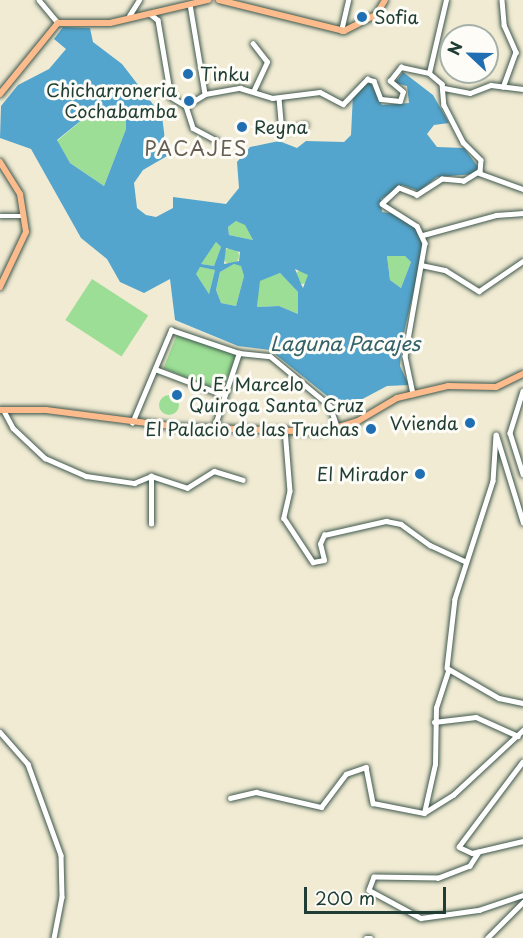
<!DOCTYPE html>
<style>
body{margin:0}
#map{position:relative;width:523px;height:938px;overflow:hidden;background:#f1ebd3;font-family:"Playpen Sans",sans-serif}
div>[style]{position:absolute}
.green>*{inset:0;background:#9cde95;transform-origin:0 0}
.round{border-radius:50%}
.water>*{inset:0;background:#54a5ce}
.roads{filter:drop-shadow(0 0 2px #3e574c) drop-shadow(0 0 2px #3e574c)}
.minor>*{height:4.5px;margin:-2.25px;padding:0 2.25px;transform-origin:2.25px;border-radius:2.25px;background:#fff}
.major>*{height:6px;margin:-3px;padding:0 3px;transform-origin:3px;border-radius:3px;background:#fbbb8c}
.dots>*{width:16px;height:16px;translate:-50% -50%;box-sizing:border-box;border:3px solid #fdfcf7;border-radius:50%}
span{translate:-50% -50%;white-space:nowrap;text-align:center;line-height:1.15;-webkit-text-stroke:6px #fdfcf7;paint-order:stroke}
.poi-label{font-size:18px;color:#1f3d34}
.left{translate:0 -50%;text-align:left}
.right{translate:-100% -50%;text-align:right}
.neighbourhood-label{font-size:20px;color:#675f54;letter-spacing:1.5px}
.water-label{font-size:20px;color:#32616a;font-style:italic}
.north{position:absolute;left:439px;top:24px;width:60px;height:60px;box-sizing:border-box;background:#fdfcf7;border:2px solid #a4b0a9;border-radius:50%;rotate:292deg;font-size:16px;font-weight:700;line-height:24px;text-align:center;color:#1f3d34}
.north::after{content:'';display:block;margin:auto;width:21px;height:27px;background:#1f6fb2;clip-path:polygon(50% 0,100% 100%,50% 72%,0 100%)}
.scale{position:absolute;left:304px;top:887px;width:142px;height:27px;box-sizing:border-box;border:3px solid #1f3d34;border-top:0;padding-left:8px;font-size:18px;line-height:21px;white-space:nowrap;color:#1f3d34;-webkit-text-stroke:4px #fdfcf7;paint-order:stroke}
</style>
<div id="map">
<div class="green">
<div style="clip-path:polygon(117px 108px,126px 117px,126px 129px,104px 186px,70px 163px,57px 141px,94px 110px)"></div>
<div style="clip-path:polygon(236px 221px,245px 224px,253px 240px,229px 235px,228px 227px)"></div>
<div style="clip-path:polygon(216px 242px,221px 247px,214px 266px,200px 264px)"></div>
<div class="round" style="left:223px;top:248px;width:16px;height:16px"></div>
<div style="clip-path:polygon(387px 256px,405px 256px,411px 262px,401px 288px,390px 280px)"></div>
<div style="clip-path:polygon(234px 264px,241px 265px,244px 276px,236px 306px,221px 303px,216px 290px,220px 272px)"></div>
<div style="clip-path:polygon(200px 267px,215px 270px,209px 294px,195px 273px)"></div>
<div class="round" style="left:295px;top:270px;width:14px;height:14px"></div>
<div style="clip-path:polygon(280px 273px,298px 292px,298px 314px,279px 306px,257px 307px,259px 281px)"></div>
<div style="left:92px;top:279px;width:67px;height:49px;rotate:33deg"></div>
<div style="left:178px;top:332px;width:63px;height:39px;rotate:22deg"></div>
<div class="round" style="left:159px;top:395px;width:20px;height:20px"></div>
</div>
<div class="water">
<div style="clip-path:polygon(evenodd,63px 27px,90px 28px,93px 42px,122px 64px,162px 116px,167px 156px,143px 170px,134px 183px,137px 208px,146px 215px,156px 217px,173px 208px,173px 197px,226px 204px,239px 188px,237px 162px,250px 147px,279px 141px,297px 148px,306px 141px,344px 142px,351px 135px,353px 94px,370px 82px,382px 105px,409px 103px,407px 86px,395px 83px,403px 72px,433px 95px,449px 123px,434px 125px,427px 134px,437px 147px,464px 148px,479px 168px,475px 174px,437px 177px,419px 191px,402px 185px,381px 199px,382px 212px,397px 214px,415px 228px,424px 247px,402px 341px,400px 366px,409px 385px,387px 386px,355px 403px,336px 403px,270px 350px,238px 346px,175px 320px,170px 279px,144px 293px,120px 282px,107px 259px,81px 238px,31px 149px,0 138px,1px 106px,18px 85px,49px 69px,66px 49px,54px 39px,63px 27px,117px 108px,126px 117px,126px 129px,104px 186px,70px 163px,57px 140px,94px 110px,117px 108px,63px 27px,236px 221px,245px 225px,253px 240px,229px 235px,228px 227px,236px 221px,63px 27px,216px 242px,221px 247px,214px 266px,201px 264px,216px 242px,63px 27px,226px 248px,240px 252px,239px 261px,224px 264px,226px 248px,63px 27px,387px 256px,405px 256px,411px 262px,401px 288px,390px 280px,387px 256px,63px 27px,234px 264px,241px 266px,244px 276px,236px 306px,221px 303px,216px 290px,220px 272px,234px 264px,63px 27px,200px 267px,215px 270px,209px 294px,196px 274px,200px 267px,63px 27px,295px 269px,308px 275px,303px 288px,301px 284px,295px 269px,63px 27px,280px 273px,298px 292px,298px 314px,279px 306px,257px 307px,260px 281px,280px 273px)"></div>
</div>
<div class="roads">
<div class="minor">
<div style="left:39px;top:0;width:30px;rotate:50deg"></div>
<div style="left:502px;top:0;width:25px;rotate:85deg"></div>
<div style="left:504px;top:25px;width:30px;rotate:66deg"></div>
<div style="left:516px;top:52px;width:37px;rotate:110deg"></div>
<div style="left:190px;top:4px;width:91px;rotate:80.5deg"></div>
<div style="left:149px;top:13px;width:11px;rotate:38deg"></div>
<div style="left:158px;top:20px;width:78px;rotate:80.4deg"></div>
<div style="left:171px;top:97px;width:17px;rotate:31deg"></div>
<div style="left:186px;top:106px;width:22px;rotate:-32deg"></div>
<div style="left:205px;top:94px;width:36px;rotate:-10deg"></div>
<div style="left:240px;top:88px;width:34px;rotate:17deg"></div>
<div style="left:272px;top:98px;width:48px;rotate:-7.1deg"></div>
<div style="left:320px;top:92px;width:26px;rotate:28deg"></div>
<div style="left:343px;top:104px;width:35px;rotate:-46deg"></div>
<div style="left:367px;top:79px;width:7px;rotate:16deg"></div>
<div style="left:374px;top:81px;width:19px;rotate:69deg"></div>
<div style="left:381px;top:99px;width:19px;rotate:6deg"></div>
<div style="left:400px;top:101px;width:9px;rotate:-72deg"></div>
<div style="left:403px;top:92px;width:17px;rotate:-140deg"></div>
<div style="left:390px;top:81px;width:18px;rotate:-52deg"></div>
<div style="left:401px;top:67px;width:29px;rotate:12deg"></div>
<div style="left:429px;top:73px;width:17px;rotate:40deg"></div>
<div style="left:442px;top:84px;width:21px;rotate:85deg"></div>
<div style="left:444px;top:105px;width:42px;rotate:62.8deg"></div>
<div style="left:463px;top:142px;width:25px;rotate:45deg"></div>
<div style="left:481px;top:160px;width:11px;rotate:95deg"></div>
<div style="left:480px;top:171px;width:19px;rotate:148deg"></div>
<div style="left:464px;top:181px;width:22px;rotate:-175deg"></div>
<div style="left:442px;top:179px;width:30px;rotate:147deg"></div>
<div style="left:417px;top:195px;width:19px;rotate:-159deg"></div>
<div style="left:399px;top:188px;width:23px;rotate:137deg"></div>
<div style="left:382px;top:204px;width:41px;rotate:32.2deg"></div>
<div style="left:417px;top:226px;width:19px;rotate:65deg"></div>
<div style="left:425px;top:243px;width:115px;rotate:100deg"></div>
<div style="left:405px;top:356px;width:39px;rotate:78deg"></div>
<div style="left:129px;top:16px;width:19px;rotate:-58deg"></div>
<div style="left:341px;top:31px;width:32px;rotate:-77deg"></div>
<div style="left:429px;top:73px;width:75px;rotate:-76.9deg"></div>
<div style="left:444px;top:88px;width:26px;rotate:11deg"></div>
<div style="left:470px;top:93px;width:22px;rotate:-21deg"></div>
<div style="left:491px;top:85px;width:32px;rotate:7deg"></div>
<div style="left:253px;top:92px;width:33px;rotate:-65deg"></div>
<div style="left:267px;top:62px;width:23px;rotate:-128deg"></div>
<div style="left:279px;top:98px;width:33px;rotate:85deg"></div>
<div style="left:282px;top:131px;width:24px;rotate:-15deg"></div>
<div style="left:186px;top:106px;width:23px;rotate:72deg"></div>
<div style="left:193px;top:128px;width:27px;rotate:28deg"></div>
<div style="left:479px;top:173px;width:47px;rotate:20deg"></div>
<div style="left:0;top:216px;width:24px"></div>
<div style="left:423px;top:235px;width:76px;rotate:-15.3deg"></div>
<div style="left:496px;top:215px;width:27px;rotate:-4deg"></div>
<div style="left:421px;top:265px;width:25px;rotate:12deg"></div>
<div style="left:445px;top:270px;width:40px;rotate:32deg"></div>
<div style="left:479px;top:291px;width:53px;rotate:-34.3deg"></div>
<div style="left:155px;top:369px;width:71px;rotate:20.7deg"></div>
<div style="left:523px;top:391px;width:44px;rotate:107.2deg"></div>
<div style="left:510px;top:433px;width:43px;rotate:72.4deg"></div>
<div style="left:3px;top:409px;width:21px;rotate:62deg"></div>
<div style="left:13px;top:428px;width:44px;rotate:43.2deg"></div>
<div style="left:45px;top:458px;width:45px;rotate:23.7deg"></div>
<div style="left:86px;top:476px;width:49px;rotate:8.3deg"></div>
<div style="left:134px;top:483px;width:18px;rotate:-22deg"></div>
<div style="left:151px;top:476px;width:38px;rotate:18deg"></div>
<div style="left:187px;top:488px;width:32px;rotate:-32deg"></div>
<div style="left:214px;top:471px;width:30px;rotate:17deg"></div>
<div style="left:132px;top:423px;width:101px;rotate:-67.2deg"></div>
<div style="left:171px;top:330px;width:72px;rotate:18.7deg"></div>
<div style="left:239px;top:353px;width:31px;rotate:6deg"></div>
<div style="left:270px;top:356px;width:78px;rotate:39.8deg"></div>
<div style="left:330px;top:406px;width:24px;rotate:71deg"></div>
<div style="left:214px;top:428px;width:79px;rotate:-71.6deg"></div>
<div style="left:285px;top:429px;width:62px;rotate:85.4deg"></div>
<div style="left:290px;top:491px;width:28px;rotate:103deg"></div>
<div style="left:284px;top:518px;width:53px;rotate:56.6deg"></div>
<div style="left:313px;top:562px;width:11px;rotate:-10deg"></div>
<div style="left:324px;top:560px;width:16px;rotate:-104deg"></div>
<div style="left:320px;top:544px;width:10px;rotate:-66deg"></div>
<div style="left:324px;top:535px;width:64px;rotate:-12.7deg"></div>
<div style="left:386px;top:521px;width:15px;rotate:11deg"></div>
<div style="left:401px;top:524px;width:36px;rotate:36deg"></div>
<div style="left:430px;top:545px;width:40px;rotate:25deg"></div>
<div style="left:523px;top:523px;width:92px;rotate:-107.1deg"></div>
<div style="left:496px;top:435px;width:46px;rotate:93.7deg"></div>
<div style="left:493px;top:481px;width:124px;rotate:107.9deg"></div>
<div style="left:455px;top:599px;width:69px;rotate:96.6deg"></div>
<div style="left:447px;top:668px;width:60px;rotate:30deg"></div>
<div style="left:499px;top:698px;width:25px;rotate:12deg"></div>
<div style="left:151px;top:524px;width:48px;rotate:-90deg"></div>
<div style="left:434px;top:722px;width:42px;rotate:-6.8deg"></div>
<div style="left:476px;top:717px;width:46px;rotate:24.3deg"></div>
<div style="left:0;top:732px;width:43px;rotate:48.8deg"></div>
<div style="left:28px;top:764px;width:97px;rotate:70.1deg"></div>
<div style="left:61px;top:855px;width:42px;rotate:88.6deg"></div>
<div style="left:62px;top:897px;width:42px;rotate:101deg"></div>
<div style="left:523px;top:762px;width:106px;rotate:127deg"></div>
<div style="left:459px;top:847px;width:14px;rotate:25deg"></div>
<div style="left:472px;top:853px;width:52px;rotate:-13.2deg"></div>
<div style="left:230px;top:798px;width:27px;rotate:-13deg"></div>
<div style="left:256px;top:792px;width:67px;rotate:13deg"></div>
<div style="left:321px;top:807px;width:41px;rotate:-52.9deg"></div>
<div style="left:346px;top:774px;width:21px;rotate:-19deg"></div>
<div style="left:366px;top:767px;width:37px;rotate:79deg"></div>
<div style="left:373px;top:803px;width:52px;rotate:11.1deg"></div>
<div style="left:424px;top:813px;width:34px;rotate:-32deg"></div>
<div style="left:453px;top:795px;width:96px;rotate:-42.9deg"></div>
<div style="left:424px;top:813px;width:50px;rotate:-77.3deg"></div>
<div style="left:435px;top:764px;width:56px;rotate:-89deg"></div>
<div style="left:436px;top:708px;width:38px;rotate:-72deg"></div>
<div style="left:479px;top:852px;width:17px;rotate:123deg"></div>
<div style="left:470px;top:866px;width:34px;rotate:159deg"></div>
<div style="left:438px;top:878px;width:64px;rotate:-179.1deg"></div>
<div style="left:374px;top:877px;width:14px;rotate:111deg"></div>
<div style="left:369px;top:890px;width:59px;rotate:28.3deg"></div>
<div style="left:421px;top:918px;width:59px;rotate:-7.9deg"></div>
<div style="left:479px;top:910px;width:46px;rotate:-18.8deg"></div>
<div style="left:366px;top:938px;width:5px"></div>
<div style="left:487px;top:938px;width:51px;rotate:-45deg"></div>
</div>
<div class="major">
<div style="left:219px;top:0;width:129px;rotate:13.9deg"></div>
<div style="left:344px;top:31px;width:36px;rotate:-27deg"></div>
<div style="left:376px;top:15px;width:17px;rotate:-59deg"></div>
<div style="left:0;top:94px;width:92px;rotate:-50.8deg"></div>
<div style="left:58px;top:23px;width:52px"></div>
<div style="left:110px;top:23px;width:101px;rotate:-13.2deg"></div>
<div style="left:0;top:162px;width:38px;rotate:58deg"></div>
<div style="left:20px;top:194px;width:38px;rotate:81deg"></div>
<div style="left:26px;top:232px;width:61px;rotate:115.3deg"></div>
<div style="left:0;top:410px;width:46px"></div>
<div style="left:46px;top:410px;width:133px;rotate:7.3deg"></div>
<div style="left:178px;top:427px;width:144px;rotate:2deg"></div>
<div style="left:322px;top:432px;width:38px;rotate:-17deg"></div>
<div style="left:358px;top:421px;width:45px;rotate:-30.5deg"></div>
<div style="left:397px;top:398px;width:52px;rotate:-13.2deg"></div>
<div style="left:448px;top:386px;width:48px;rotate:1.2deg"></div>
<div style="left:496px;top:387px;width:30px;rotate:-26deg"></div>
</div>
</div>
<div class="dots">
<div style="left:362px;top:17px;background:#1f6fb2"></div>
<div style="left:188px;top:74px;background:#1f6fb2"></div>
<div style="left:189px;top:101px;background:#1f6fb2"></div>
<div style="left:242px;top:127px;background:#1f6fb2"></div>
<div style="left:177px;top:395px;background:#1f6fb2"></div>
<div style="left:470px;top:423px;background:#1f6fb2"></div>
<div style="left:371px;top:429px;background:#1f6fb2"></div>
<div style="left:420px;top:474px;background:#1f6fb2"></div>
</div>
<div class="poi-label">
<span class="left" style="left:374px;top:17px">Sofia</span>
<span class="left" style="left:200px;top:74px">Tinku</span>
<span class="right" style="left:177px;top:101px">Chicharroneria<br>Cochabamba</span>
<span class="left" style="left:254px;top:127px">Reyna</span>
<span class="left" style="left:189px;top:395px">U. E. Marcelo<br>Quiroga Santa Cruz</span>
<span class="right" style="left:458px;top:423px">Vvienda</span>
<span class="right" style="left:359px;top:429px">El Palacio de las Truchas</span>
<span class="right" style="left:408px;top:474px">El Mirador</span>
</div>
<div class="neighbourhood-label">
<span style="left:196px;top:148px">PACAJES</span>
</div>
<div class="water-label">
<span style="left:345px;top:343px">Laguna Pacajes</span>
</div>
<div class="north">N</div>
<div class="scale">200 m</div>
</div>
